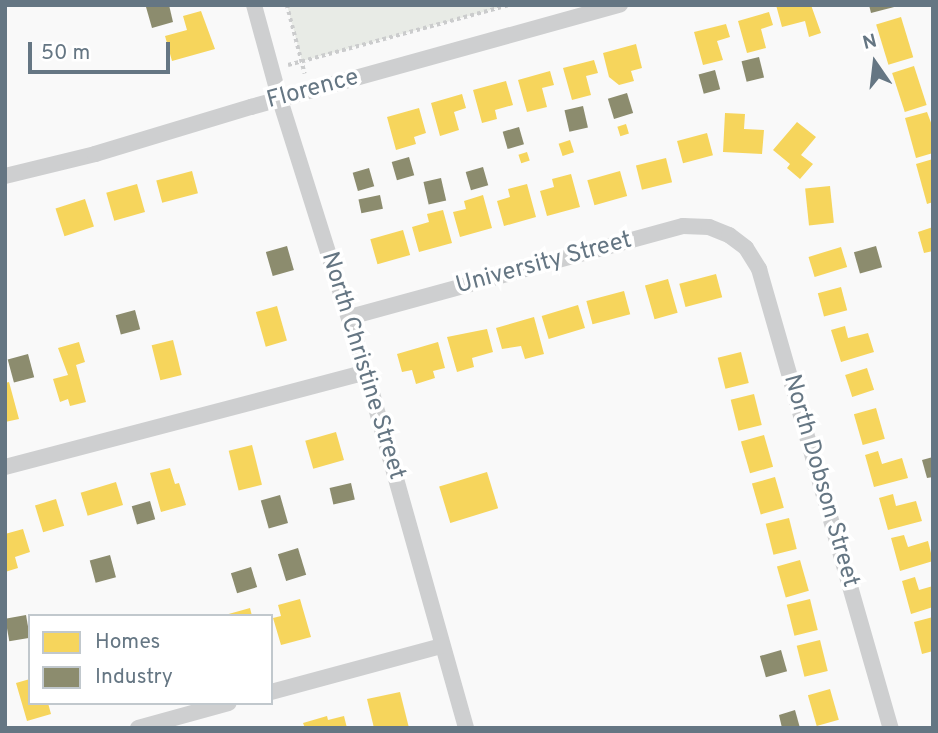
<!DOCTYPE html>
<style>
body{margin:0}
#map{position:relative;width:938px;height:733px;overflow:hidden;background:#f9f9f9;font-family:Overpass,sans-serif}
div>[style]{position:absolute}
.green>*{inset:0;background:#e8ebe6}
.homes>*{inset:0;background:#f6d55c;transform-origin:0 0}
.industry>*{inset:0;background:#8c8c6e;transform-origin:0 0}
.path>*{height:3.5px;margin-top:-1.75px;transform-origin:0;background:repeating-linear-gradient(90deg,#cbcccd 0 3.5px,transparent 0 7px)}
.street>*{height:16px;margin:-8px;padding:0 8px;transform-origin:8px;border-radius:8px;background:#cecfd0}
span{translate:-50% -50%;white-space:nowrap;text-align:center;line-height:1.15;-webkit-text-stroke:7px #fff;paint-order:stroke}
.street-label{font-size:24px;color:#657683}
.frame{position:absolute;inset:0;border:7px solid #657683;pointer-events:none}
.legend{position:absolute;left:28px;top:614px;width:245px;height:91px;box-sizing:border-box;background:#fff;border:2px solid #c1c8cd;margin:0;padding:9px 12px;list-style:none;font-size:21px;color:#657683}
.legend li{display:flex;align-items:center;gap:14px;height:35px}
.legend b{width:35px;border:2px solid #c1c8cd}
.north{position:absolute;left:840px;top:28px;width:70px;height:70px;-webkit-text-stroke:5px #fff;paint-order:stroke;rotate:346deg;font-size:19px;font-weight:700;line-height:28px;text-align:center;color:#657683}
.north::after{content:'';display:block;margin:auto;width:24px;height:32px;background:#657683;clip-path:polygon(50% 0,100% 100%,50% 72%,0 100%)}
.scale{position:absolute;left:28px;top:42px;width:142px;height:32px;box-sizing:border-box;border:4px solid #657683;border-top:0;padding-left:9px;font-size:21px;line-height:24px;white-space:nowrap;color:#657683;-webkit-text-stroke:5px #fff;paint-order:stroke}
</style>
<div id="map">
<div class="green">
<div style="clip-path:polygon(287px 5px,509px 5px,302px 61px)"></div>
</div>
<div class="homes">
<div style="clip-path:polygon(776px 5px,811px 5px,821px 33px,809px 37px,805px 21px,782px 27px)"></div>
<div style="clip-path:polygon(201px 11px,215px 49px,172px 61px,165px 36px,187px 30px,183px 16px)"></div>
<div style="clip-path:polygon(769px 12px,773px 25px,761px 29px,766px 48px,747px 53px,738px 21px)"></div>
<div style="left:901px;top:17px;width:42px;height:26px;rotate:73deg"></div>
<div style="clip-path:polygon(726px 24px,730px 37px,717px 41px,723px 60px,703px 65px,694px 32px)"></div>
<div style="clip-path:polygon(636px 44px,642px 68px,631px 71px,634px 81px,619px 85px,609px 77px,603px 53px)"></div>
<div style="clip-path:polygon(594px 60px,598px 73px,586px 76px,591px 95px,572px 100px,563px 68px)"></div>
<div style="left:914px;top:66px;width:41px;height:23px;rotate:72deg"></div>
<div style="clip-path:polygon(550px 71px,554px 85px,542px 88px,547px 107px,527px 112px,518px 80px)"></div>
<div style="clip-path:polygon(506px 81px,513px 105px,495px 110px,497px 119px,482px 123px,473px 90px)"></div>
<div style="clip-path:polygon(462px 94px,466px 108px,454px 112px,459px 130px,440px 136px,431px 103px)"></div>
<div style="clip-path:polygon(419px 108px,426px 133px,414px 137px,416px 144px,396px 150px,387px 117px)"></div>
<div style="clip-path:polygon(927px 112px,933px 128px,933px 153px,916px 158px,905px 118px)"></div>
<div style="clip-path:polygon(725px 113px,745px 114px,744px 129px,764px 130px,762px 154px,723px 152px)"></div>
<div style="clip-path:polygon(797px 122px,816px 137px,801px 155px,813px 164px,800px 179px,787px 168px,790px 164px,773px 150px)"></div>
<div style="left:626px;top:124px;width:10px;height:9px;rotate:73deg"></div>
<div style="left:707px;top:133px;width:23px;height:31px;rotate:75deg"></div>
<div style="left:570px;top:140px;width:13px;height:12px;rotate:72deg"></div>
<div style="left:527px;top:152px;width:9px;height:9px;rotate:72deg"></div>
<div style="left:666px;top:158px;width:25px;height:31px;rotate:76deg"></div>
<div style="clip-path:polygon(933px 159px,933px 202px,927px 204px,916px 164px)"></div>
<div style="left:192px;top:171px;width:23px;height:37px;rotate:75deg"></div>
<div style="left:620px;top:171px;width:26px;height:34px;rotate:74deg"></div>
<div style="clip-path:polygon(571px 174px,580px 207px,547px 216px,540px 191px,554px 187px,552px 179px)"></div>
<div style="left:137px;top:184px;width:29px;height:32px;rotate:74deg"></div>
<div style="clip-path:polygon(527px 184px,536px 217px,504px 226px,497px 201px,510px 197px,508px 189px)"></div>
<div style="left:830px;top:186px;width:37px;height:25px;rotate:84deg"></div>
<div style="clip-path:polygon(483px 195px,492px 228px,460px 237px,453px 212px,466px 209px,464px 201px)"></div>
<div style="left:85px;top:199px;width:29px;height:31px;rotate:72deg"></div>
<div style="clip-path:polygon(443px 210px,452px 243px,419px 252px,412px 227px,429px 222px,427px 214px)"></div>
<div style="clip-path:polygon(933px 227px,933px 251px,924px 253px,918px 232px)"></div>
<div style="left:403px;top:230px;width:26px;height:34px;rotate:74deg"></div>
<div style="left:841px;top:247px;width:21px;height:34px;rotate:73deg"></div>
<div style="left:716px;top:274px;width:24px;height:38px;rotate:75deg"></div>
<div style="left:668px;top:279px;width:35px;height:24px;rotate:74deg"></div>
<div style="left:841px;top:287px;width:24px;height:24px;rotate:75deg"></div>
<div style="left:624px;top:291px;width:24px;height:39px;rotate:75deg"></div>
<div style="left:578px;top:305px;width:24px;height:38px;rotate:73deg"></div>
<div style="left:277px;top:306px;width:36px;height:22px;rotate:74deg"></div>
<div style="clip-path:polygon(534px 317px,544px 354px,525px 359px,521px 346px,502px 349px,496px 328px)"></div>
<div style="clip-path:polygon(845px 326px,848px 338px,868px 333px,874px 352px,841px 362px,831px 330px)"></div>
<div style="clip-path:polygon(487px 329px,493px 352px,472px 358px,474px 367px,457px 372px,447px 337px)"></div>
<div style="left:173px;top:340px;width:36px;height:22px;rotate:76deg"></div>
<div style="clip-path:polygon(79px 342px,85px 362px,76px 365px,86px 402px,70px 406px,68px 399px,60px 402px,53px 379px,68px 375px,58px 348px)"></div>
<div style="clip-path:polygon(438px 342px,445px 368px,433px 371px,435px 378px,416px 384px,412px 370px,402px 372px,397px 354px)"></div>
<div style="left:741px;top:352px;width:32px;height:24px;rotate:76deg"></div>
<div style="left:867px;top:368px;width:23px;height:23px;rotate:72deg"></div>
<div style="clip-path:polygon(9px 382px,19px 419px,5px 422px,5px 383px)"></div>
<div style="left:754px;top:394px;width:32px;height:24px;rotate:76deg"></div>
<div style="left:876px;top:408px;width:32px;height:23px;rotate:74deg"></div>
<div style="left:336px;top:432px;width:29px;height:32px;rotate:74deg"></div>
<div style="left:764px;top:435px;width:33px;height:24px;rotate:74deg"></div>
<div style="left:252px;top:445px;width:41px;height:24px;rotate:76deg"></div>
<div style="clip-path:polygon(878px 451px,882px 464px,902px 458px,908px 478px,874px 487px,865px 455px)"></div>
<div style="clip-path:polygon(170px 468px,175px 484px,179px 483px,186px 505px,161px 512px,150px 473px)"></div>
<div style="left:487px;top:472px;width:38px;height:50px;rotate:73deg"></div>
<div style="left:775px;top:477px;width:32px;height:24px;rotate:74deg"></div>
<div style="left:116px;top:482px;width:24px;height:37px;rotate:73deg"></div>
<div style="clip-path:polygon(893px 494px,896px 506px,916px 501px,922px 521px,888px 530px,879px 498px)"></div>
<div style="left:56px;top:499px;width:28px;height:22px;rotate:73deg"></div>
<div style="left:789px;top:518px;width:32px;height:24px;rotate:76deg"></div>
<div style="clip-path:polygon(23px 529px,30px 552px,15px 557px,18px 568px,5px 572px,5px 534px)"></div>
<div style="clip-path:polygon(904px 535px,908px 547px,928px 541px,933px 561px,900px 571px,891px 538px)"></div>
<div style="left:800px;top:560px;width:32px;height:24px;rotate:74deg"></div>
<div style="clip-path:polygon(915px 577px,919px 590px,933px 586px,933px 607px,911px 614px,902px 581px)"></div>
<div style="clip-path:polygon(300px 599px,311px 637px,281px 645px,273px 618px,281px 616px,278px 605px)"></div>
<div style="left:810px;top:599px;width:32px;height:24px;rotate:76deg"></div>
<div style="clip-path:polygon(250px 608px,252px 616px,225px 616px,225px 615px)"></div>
<div style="clip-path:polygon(933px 617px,933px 651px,922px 654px,914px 622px)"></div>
<div style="left:820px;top:640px;width:32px;height:24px;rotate:76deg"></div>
<div style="clip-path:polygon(30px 679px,30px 703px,48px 703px,51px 714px,27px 721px,16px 683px)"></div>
<div style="left:830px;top:689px;width:32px;height:23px;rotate:74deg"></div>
<div style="clip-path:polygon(400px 692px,409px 728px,374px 728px,367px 699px)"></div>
<div style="clip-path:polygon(327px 716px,328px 720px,344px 716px,347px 728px,305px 728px,303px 723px)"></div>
</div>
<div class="industry">
<div style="clip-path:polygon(152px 5px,169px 5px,173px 22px,152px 28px,146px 7px)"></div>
<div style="clip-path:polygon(869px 5px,897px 5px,898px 6px,871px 13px)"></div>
<div style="left:759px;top:57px;width:21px;height:18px;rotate:76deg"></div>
<div style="left:715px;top:70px;width:20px;height:17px;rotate:75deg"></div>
<div style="left:627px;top:93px;width:21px;height:20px;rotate:73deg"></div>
<div style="left:583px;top:106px;width:22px;height:19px;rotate:77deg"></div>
<div style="left:519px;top:127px;width:18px;height:17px;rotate:74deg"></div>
<div style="left:409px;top:157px;width:19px;height:18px;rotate:74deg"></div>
<div style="left:483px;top:167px;width:19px;height:18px;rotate:74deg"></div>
<div style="left:369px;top:168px;width:19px;height:17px;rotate:74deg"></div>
<div style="left:441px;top:178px;width:23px;height:18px;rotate:77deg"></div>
<div style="left:380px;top:195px;width:14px;height:22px;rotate:78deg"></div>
<div style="left:287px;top:246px;width:25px;height:22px;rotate:74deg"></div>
<div style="left:876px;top:246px;width:22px;height:23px;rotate:74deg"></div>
<div style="left:135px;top:310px;width:20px;height:20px;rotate:75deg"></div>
<div style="left:28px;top:354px;width:24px;height:21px;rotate:75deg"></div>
<div style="clip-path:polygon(933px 457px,933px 477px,927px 478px,922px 460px)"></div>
<div style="left:351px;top:483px;width:17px;height:22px;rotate:77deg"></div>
<div style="left:280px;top:495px;width:29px;height:20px;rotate:74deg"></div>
<div style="left:150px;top:501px;width:19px;height:19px;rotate:74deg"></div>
<div style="left:298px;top:548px;width:28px;height:21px;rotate:73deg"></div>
<div style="left:110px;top:555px;width:23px;height:21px;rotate:75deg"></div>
<div style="left:251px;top:567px;width:21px;height:21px;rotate:73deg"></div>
<div style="left:26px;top:615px;width:23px;height:21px;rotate:80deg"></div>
<div style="left:781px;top:650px;width:22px;height:22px;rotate:74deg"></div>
<div style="clip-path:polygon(795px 710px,800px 728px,782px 728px,779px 715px)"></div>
</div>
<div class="path">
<div style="left:287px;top:5px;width:71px;rotate:75.4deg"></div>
<div style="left:288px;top:65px;width:229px;rotate:-15.2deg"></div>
</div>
<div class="street">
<div style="left:254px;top:5px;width:98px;rotate:74.7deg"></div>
<div style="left:280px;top:100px;width:285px;rotate:72.5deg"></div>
<div style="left:366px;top:372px;width:370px;rotate:74.3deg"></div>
<div style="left:5px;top:176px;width:93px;rotate:-13.7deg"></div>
<div style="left:95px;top:154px;width:163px;rotate:-16.8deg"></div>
<div style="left:251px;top:107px;width:383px;rotate:-15.5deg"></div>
<div style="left:350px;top:317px;width:345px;rotate:-15.3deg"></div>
<div style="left:683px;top:226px;width:26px;rotate:2deg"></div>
<div style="left:709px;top:227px;width:22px;rotate:22deg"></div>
<div style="left:729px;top:235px;width:21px;rotate:37deg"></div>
<div style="left:746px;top:248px;width:25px;rotate:58deg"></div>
<div style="left:759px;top:269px;width:478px;rotate:74deg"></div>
<div style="left:5px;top:467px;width:373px;rotate:-14.7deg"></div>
<div style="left:271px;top:692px;width:177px;rotate:-15.1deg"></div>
<div style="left:138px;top:728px;width:94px;rotate:-15.4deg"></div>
</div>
<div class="street-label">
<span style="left:313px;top:90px;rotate:-15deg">Florence</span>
<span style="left:544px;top:264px;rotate:-15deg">University Street</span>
<span style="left:362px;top:366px;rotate:73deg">North Christine Street</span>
<span style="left:820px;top:481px;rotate:74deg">North Dobson Street</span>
</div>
<div class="frame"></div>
<ul class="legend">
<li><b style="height:19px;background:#f6d55c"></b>Homes</li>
<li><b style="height:19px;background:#8c8c6e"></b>Industry</li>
</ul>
<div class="north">N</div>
<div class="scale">50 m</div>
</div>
